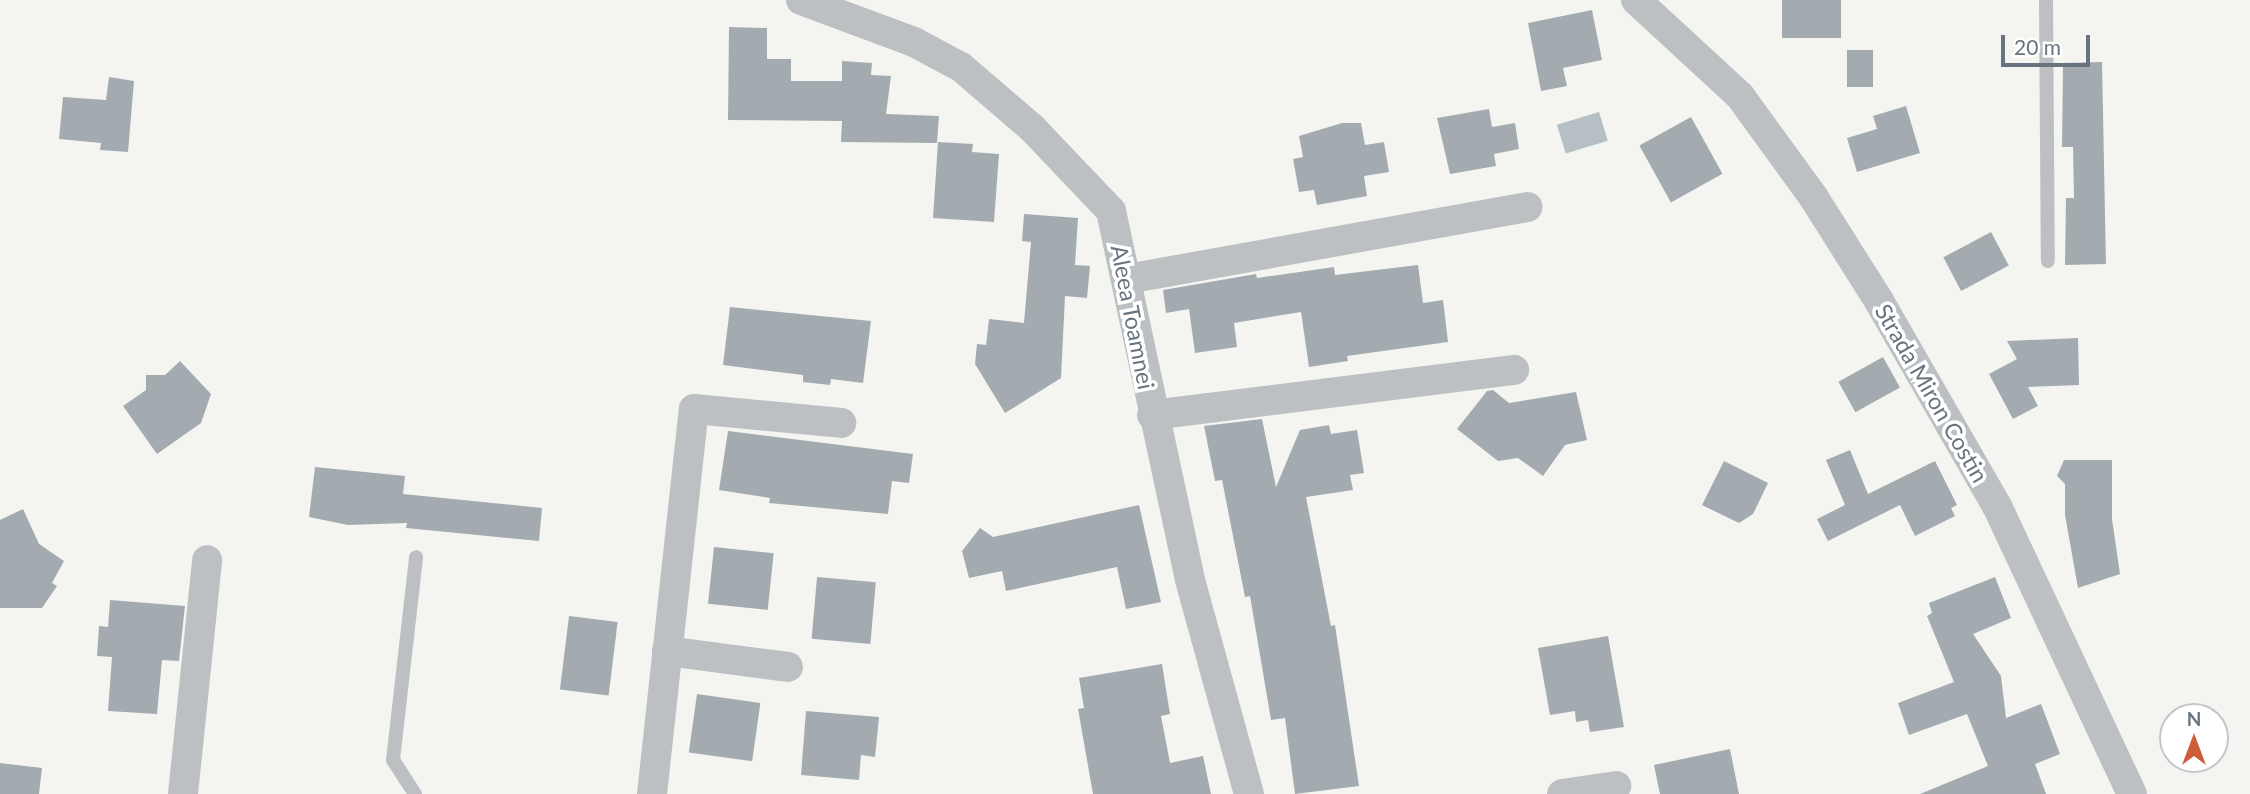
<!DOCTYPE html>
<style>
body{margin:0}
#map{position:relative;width:2250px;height:794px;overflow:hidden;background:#f4f5f1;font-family:Lato,sans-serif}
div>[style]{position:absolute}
.water>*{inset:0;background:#b6c0c4;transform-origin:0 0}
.building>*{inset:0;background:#a4abb0;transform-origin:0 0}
.service>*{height:14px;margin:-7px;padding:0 7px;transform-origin:7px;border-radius:7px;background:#bcc0c3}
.minor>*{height:30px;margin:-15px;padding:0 15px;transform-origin:15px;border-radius:15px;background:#bcc0c3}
span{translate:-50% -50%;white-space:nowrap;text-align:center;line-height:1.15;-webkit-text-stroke:7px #fff;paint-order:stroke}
.street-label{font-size:23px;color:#67747f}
.north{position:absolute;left:2159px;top:703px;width:70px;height:70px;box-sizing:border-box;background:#fff;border:2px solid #c2c7cc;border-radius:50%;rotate:0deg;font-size:19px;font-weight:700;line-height:28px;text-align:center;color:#67747f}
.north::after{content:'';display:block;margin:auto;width:24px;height:32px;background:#cd5e39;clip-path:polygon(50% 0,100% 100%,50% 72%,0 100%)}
.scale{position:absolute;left:2001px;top:35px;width:89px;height:32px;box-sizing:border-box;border:4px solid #67747f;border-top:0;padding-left:9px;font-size:21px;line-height:24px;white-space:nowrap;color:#67747f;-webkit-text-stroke:5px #fff;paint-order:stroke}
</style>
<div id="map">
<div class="water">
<div style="left:1599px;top:112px;width:30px;height:44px;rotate:73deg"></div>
</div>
<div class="building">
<div style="left:1782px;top:0;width:59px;height:38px"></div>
<div style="clip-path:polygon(1592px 10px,1602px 60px,1563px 68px,1567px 86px,1541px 91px,1528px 23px)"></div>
<div style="clip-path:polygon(729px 27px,767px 28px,767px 59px,791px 59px,791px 81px,842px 81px,842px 61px,872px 63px,871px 75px,891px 76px,886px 114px,939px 116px,937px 143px,841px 142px,842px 121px,728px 120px)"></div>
<div style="left:1873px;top:50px;width:37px;height:26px;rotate:90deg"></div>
<div style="clip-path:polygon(2102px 62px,2106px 264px,2065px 265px,2066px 198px,2074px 198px,2073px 147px,2062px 147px,2063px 63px)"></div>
<div style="clip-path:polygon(109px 77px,134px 81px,128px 152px,100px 150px,101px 143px,59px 139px,63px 97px,106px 100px)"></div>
<div style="clip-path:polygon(1906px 106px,1920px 153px,1857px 172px,1847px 138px,1877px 129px,1873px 116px)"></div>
<div style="clip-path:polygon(1489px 109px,1492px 127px,1515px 123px,1519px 149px,1494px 154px,1496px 166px,1450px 174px,1437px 118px)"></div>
<div style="left:1691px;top:117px;width:65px;height:59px;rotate:61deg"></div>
<div style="clip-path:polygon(1342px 123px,1361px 123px,1365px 145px,1384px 142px,1389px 172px,1364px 176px,1367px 196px,1317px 205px,1314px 190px,1299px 192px,1293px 159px,1303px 157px,1299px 136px)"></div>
<div style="clip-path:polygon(938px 142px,973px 144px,972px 152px,999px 154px,994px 222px,933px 218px)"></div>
<div style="clip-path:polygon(1024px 214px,1078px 218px,1075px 265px,1090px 266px,1087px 298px,1065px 296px,1061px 378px,1005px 413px,975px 364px,977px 344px,986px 345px,989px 319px,1024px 323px,1031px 242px,1022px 241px)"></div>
<div style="left:1991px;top:232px;width:38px;height:54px;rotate:62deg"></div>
<div style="clip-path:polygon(1418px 265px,1423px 303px,1443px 300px,1448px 342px,1347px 356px,1348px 361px,1309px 367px,1301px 312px,1234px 323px,1237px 347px,1195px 353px,1189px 309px,1166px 313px,1163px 290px,1256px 274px,1257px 278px,1334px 267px,1335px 275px)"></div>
<div style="clip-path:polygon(730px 307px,871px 321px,863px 383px,831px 379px,830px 385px,803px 382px,803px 375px,723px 365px)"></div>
<div style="clip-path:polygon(2078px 338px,2079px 385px,2028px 387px,2038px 406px,2013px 419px,1989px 374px,2017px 359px,2007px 341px)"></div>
<div style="left:1883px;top:357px;width:35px;height:51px;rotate:61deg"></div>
<div style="clip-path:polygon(180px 361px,211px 394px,201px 423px,157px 454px,123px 406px,146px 390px,146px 375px,165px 375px)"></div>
<div style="clip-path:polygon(1493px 390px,1509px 403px,1576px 392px,1587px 440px,1565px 445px,1543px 476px,1518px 458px,1498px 461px,1457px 429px,1487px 391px)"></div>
<div style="clip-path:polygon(1262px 419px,1276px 487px,1300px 430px,1329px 425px,1331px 434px,1357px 430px,1364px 473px,1350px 475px,1353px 490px,1306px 497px,1331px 626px,1335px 625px,1359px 786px,1295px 794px,1285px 718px,1271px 720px,1250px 596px,1245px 597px,1222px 480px,1215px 481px,1204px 426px)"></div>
<div style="clip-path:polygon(728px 431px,913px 454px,909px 483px,892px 481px,888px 514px,769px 503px,770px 498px,719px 490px)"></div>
<div style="clip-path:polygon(1850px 450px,1868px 494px,1935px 461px,1957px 505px,1951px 508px,1955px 516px,1915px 536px,1900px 505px,1828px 541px,1817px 519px,1845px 505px,1826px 460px)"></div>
<div style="clip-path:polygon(2064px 460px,2112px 460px,2112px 519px,2120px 574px,2078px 588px,2065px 515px,2065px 484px,2057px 476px)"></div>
<div style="clip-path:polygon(1724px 461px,1768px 483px,1753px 514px,1739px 523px,1702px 505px)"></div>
<div style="clip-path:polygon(315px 467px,405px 476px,403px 494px,542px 508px,539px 541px,406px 528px,407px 523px,348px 525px,309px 517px)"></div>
<div style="clip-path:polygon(1139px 505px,1161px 602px,1126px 609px,1117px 567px,1006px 591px,1002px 571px,969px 578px,962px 551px,980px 528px,993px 537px)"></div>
<div style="clip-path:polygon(23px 509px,39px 544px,64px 561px,52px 583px,57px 586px,42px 608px,0 608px,0 520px)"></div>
<div style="left:714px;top:547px;width:60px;height:57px;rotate:6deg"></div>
<div style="left:817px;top:577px;width:59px;height:62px;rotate:5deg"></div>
<div style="clip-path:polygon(1995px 577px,2011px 618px,1973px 634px,2001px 676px,2006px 718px,2041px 704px,2060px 754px,2035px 764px,2046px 794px,1920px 794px,1988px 766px,1967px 714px,1909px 735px,1898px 703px,1954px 682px,1927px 616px,1932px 613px,1929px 603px)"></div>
<div style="clip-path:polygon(110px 600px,185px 606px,179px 661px,162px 660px,157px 714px,108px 711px,112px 657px,97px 656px,99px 626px,108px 627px)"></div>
<div style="left:569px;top:616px;width:49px;height:74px;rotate:7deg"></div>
<div style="clip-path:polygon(1608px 636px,1624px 727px,1590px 732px,1588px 720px,1576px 722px,1575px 711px,1550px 715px,1538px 648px)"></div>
<div style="clip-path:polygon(1162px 664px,1170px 714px,1161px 716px,1170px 763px,1203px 756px,1211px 794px,1093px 794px,1078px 709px,1084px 708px,1079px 678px)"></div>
<div style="left:697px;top:694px;width:64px;height:59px;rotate:8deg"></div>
<div style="clip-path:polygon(806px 711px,879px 717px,875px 757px,861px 755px,859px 780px,801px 775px)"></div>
<div style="clip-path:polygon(1730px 749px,1739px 794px,1660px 794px,1654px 765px)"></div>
<div style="clip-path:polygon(0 763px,42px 768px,39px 794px,0 794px)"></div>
</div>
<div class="service">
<div style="left:2046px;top:0;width:261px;rotate:89.6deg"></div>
<div style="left:415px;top:794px;width:40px;rotate:-122.9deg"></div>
<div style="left:393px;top:760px;width:204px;rotate:-83.5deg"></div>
</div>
<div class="minor">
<div style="left:801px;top:0;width:121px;rotate:20.4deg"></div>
<div style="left:914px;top:42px;width:53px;rotate:28deg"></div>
<div style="left:961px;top:67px;width:94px;rotate:40.7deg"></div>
<div style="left:1032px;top:128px;width:115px;rotate:46.4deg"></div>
<div style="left:1111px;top:211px;width:377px;rotate:77.9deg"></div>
<div style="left:1190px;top:580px;width:222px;rotate:74.6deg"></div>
<div style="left:1636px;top:0;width:142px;rotate:42.7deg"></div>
<div style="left:1740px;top:96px;width:126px;rotate:54deg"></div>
<div style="left:1814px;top:198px;width:122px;rotate:57.7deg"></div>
<div style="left:1879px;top:301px;width:237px;rotate:60.1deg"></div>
<div style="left:1997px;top:506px;width:318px;rotate:64.9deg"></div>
<div style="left:1127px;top:279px;width:407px;rotate:-10.2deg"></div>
<div style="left:1152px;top:415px;width:365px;rotate:-7.1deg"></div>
<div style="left:667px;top:651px;width:122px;rotate:7.5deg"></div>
<div style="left:183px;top:794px;width:235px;rotate:-84.1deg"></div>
<div style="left:652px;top:794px;width:387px;rotate:-83.8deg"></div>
<div style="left:694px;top:409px;width:148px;rotate:5.4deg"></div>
<div style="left:1562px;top:794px;width:55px;rotate:-8.4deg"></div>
</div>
<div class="street-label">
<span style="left:1133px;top:317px;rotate:79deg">Aleea Toamnei</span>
<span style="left:1932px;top:393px;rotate:60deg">Strada Miron Costin</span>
</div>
<div class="north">N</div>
<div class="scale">20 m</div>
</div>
